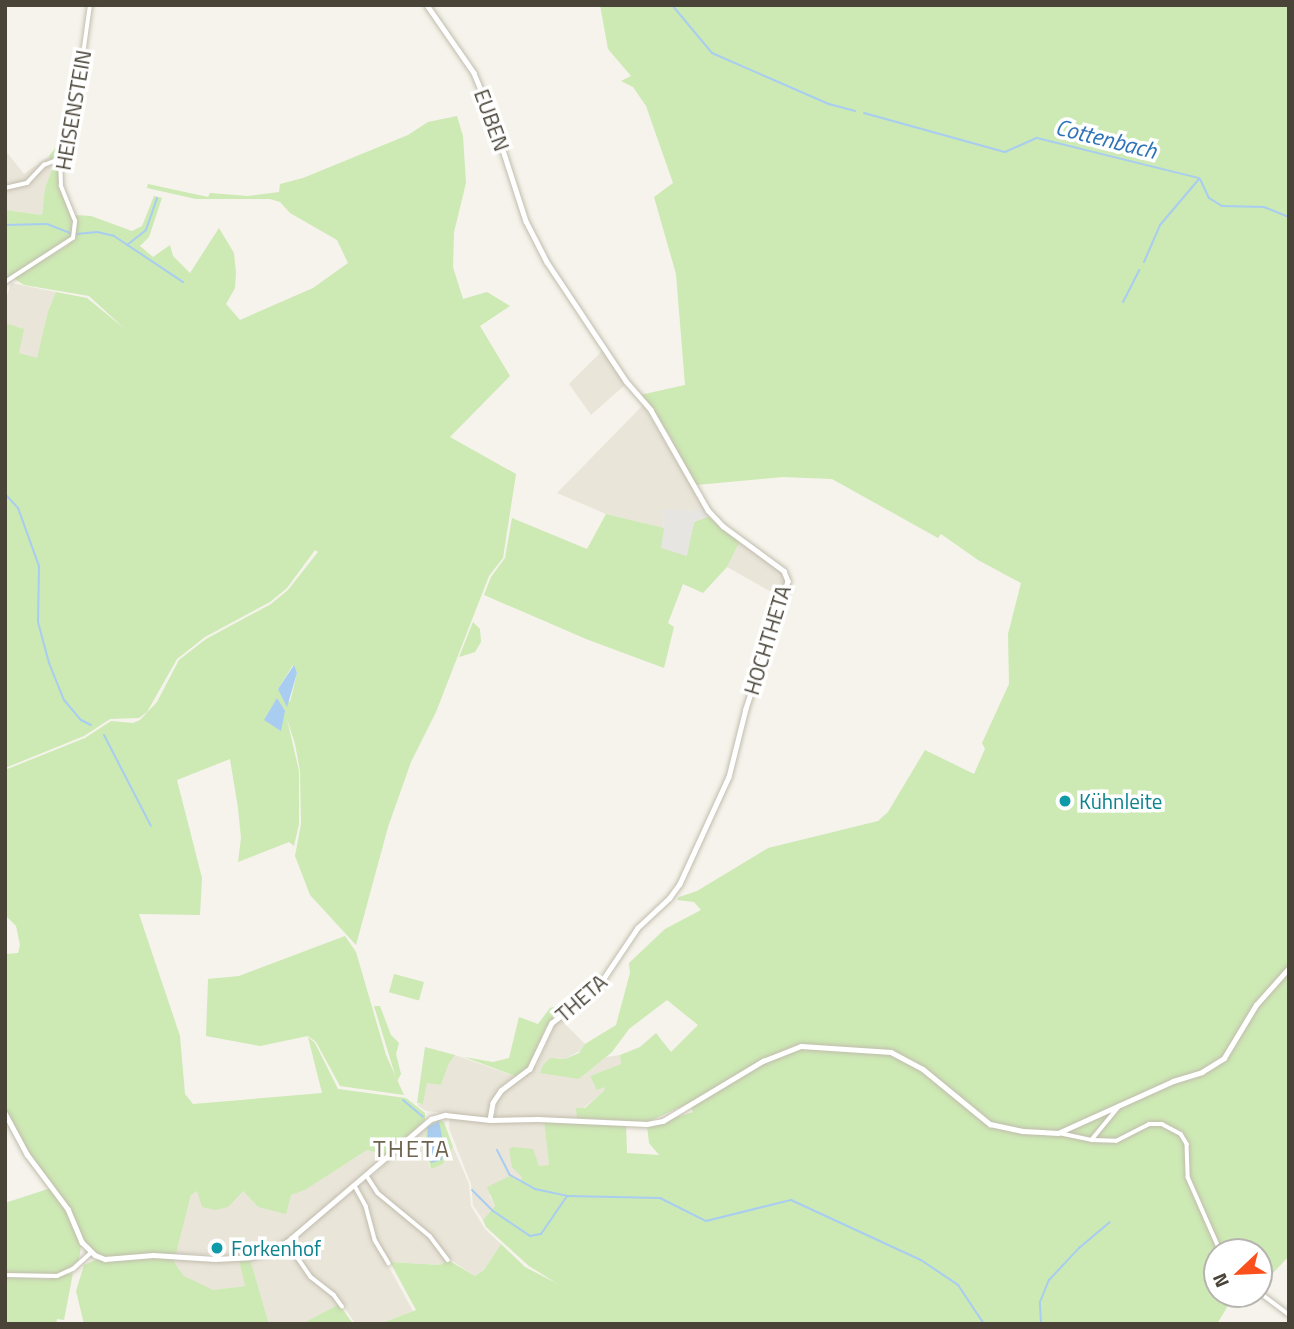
<!DOCTYPE html>
<meta charset="utf-8">
<style>
body{margin:0}
#map{position:relative;width:1294px;height:1329px;overflow:hidden;background:#f5f3eb;font-family:"Titillium Web",sans-serif}
div>[style]{position:absolute}
.residential>*{inset:0;background:#e9e5d9}
.green>*{inset:0;background:#cde9b4;transform-origin:0 0}
.parking>*{inset:0;background:#e7e5e2}
.water>*{inset:0;background:#a8cdf1}
.stream>*{height:2px;margin:-1px;padding:0 1px;transform-origin:1px;border-radius:1px;background:#a8cdf1}
.roads{filter:drop-shadow(0 0 2px #c1bcad) drop-shadow(0 0 2px #c1bcad)}
.minor>*{height:3.5px;margin:-1.75px;padding:0 1.75px;transform-origin:1.75px;border-radius:1.75px;background:#fff}
.tertiary>*{height:4.5px;margin:-2.25px;padding:0 2.25px;transform-origin:2.25px;border-radius:2.25px;background:#fff}
.dots>*{width:19px;height:19px;translate:-50% -50%;box-sizing:border-box;border:4px solid #fff;border-radius:50%}
span{translate:-50% -50%;white-space:nowrap;text-align:center;line-height:1.15;-webkit-text-stroke:7px #fff;paint-order:stroke}
.street-label{font-size:21px;color:#4a4438}
.culture-label{font-size:21px;color:#0d838f}
.left{translate:0 -50%;text-align:left}
.water-label{font-size:23px;color:#3073b7;font-style:italic}
.quarter-label{font-size:24px;color:#6d634f;letter-spacing:2px}
.frame{position:absolute;inset:0;border:7px solid #4a4438;pointer-events:none}
.north{position:absolute;left:1203px;top:1238px;width:70px;height:70px;box-sizing:border-box;background:#fff;border:2px solid #b7b4af;border-radius:50%;rotate:247deg;font-size:19px;font-weight:700;line-height:28px;text-align:center;color:#4a4438}
.north::after{content:'';display:block;margin:auto;width:24px;height:32px;background:#fa501d;clip-path:polygon(50% 0,100% 100%,50% 72%,0 100%)}
</style>
<div id="map">
<div class="residential">
<div style="clip-path:polygon(5px 150px,24px 174px,49px 156px,52px 169px,45px 188px,42px 215px,5px 210px)"></div>
<div style="clip-path:polygon(11px 283px,56px 292px,48px 311px,37px 359px,19px 353px,23px 329px,5px 323px,5px 302px)"></div>
<div style="clip-path:polygon(603px 350px,626px 384px,591px 415px,569px 384px)"></div>
<div style="clip-path:polygon(643px 405px,702px 504px,699px 511px,662px 510px,664px 528px,606px 514px,557px 493px)"></div>
<div style="clip-path:polygon(740px 541px,782px 572px,786px 581px,782px 598px,727px 567px)"></div>
<div style="clip-path:polygon(585px 1005px,564px 1023px,585px 1044px,585px 1048px,565px 1059px,555px 1058px,579px 1079px,606px 1057px,620px 1055px,621px 1064px,590px 1076px,597px 1089px,604px 1086px,606px 1090px,577px 1113px,577px 1118px,495px 1118px,497px 1102px,506px 1090px,537px 1065px,555px 1024px)"></div>
<div style="clip-path:polygon(455px 1055px,518px 1077px,492px 1102px,487px 1117px,426px 1111px,417px 1105px,423px 1103px,427px 1082px,441px 1085px,449px 1063px)"></div>
<div style="clip-path:polygon(450px 1118px,544px 1121px,549px 1165px,539px 1166px,536px 1162px,520px 1183px,489px 1195px,495px 1206px,483px 1220px,473px 1205px,471px 1184px,449px 1128px)"></div>
<div style="clip-path:polygon(427px 1124px,425px 1146px,430px 1169px,443px 1164px,453px 1147px,469px 1184px,471px 1206px,485px 1229px,501px 1244px,484px 1270px,475px 1276px,449px 1259px,431px 1236px,379px 1192px,370px 1178px)"></div>
<div style="clip-path:polygon(367px 1150px,387px 1156px,286px 1240px,249px 1255px,176px 1254px,191px 1195px,197px 1191px,237px 1194px,243px 1191px,258px 1207px,305px 1190px)"></div>
<div style="clip-path:polygon(366px 1180px,377px 1194px,429px 1237px,448px 1260px,440px 1265px,390px 1262px,376px 1239px,367px 1206px,358px 1187px)"></div>
<div style="clip-path:polygon(354px 1190px,362px 1198px,374px 1240px,413px 1311px,379px 1324px,355px 1323px,335px 1294px,311px 1276px,292px 1246px,291px 1241px)"></div>
<div style="clip-path:polygon(285px 1246px,290px 1248px,304px 1270px,334px 1295px,339px 1304px,302px 1324px,269px 1324px,250px 1259px)"></div>
<div style="clip-path:polygon(175px 1258px,239px 1261px,245px 1286px,213px 1290px,202px 1287px,184px 1276px,174px 1262px)"></div>
</div>
<div class="green">
<div style="clip-path:polygon(600px 5px,1289px 5px,1289px 1256px,1260px 1287px,1259px 1252px,1217px 1252px,1217px 1294px,1235px 1294px,1217px 1324px,379px 1324px,416px 1310px,390px 1262px,440px 1265px,448px 1260px,475px 1276px,484px 1270px,501px 1244px,525px 1267px,558px 1284px,529px 1266px,486px 1227px,483px 1220px,495px 1206px,487px 1187px,510px 1176px,520px 1182px,522px 1177px,512px 1167px,509px 1150px,512px 1147px,533px 1149px,539px 1166px,549px 1165px,544px 1121px,626px 1125px,627px 1153px,659px 1155px,649px 1143px,647px 1126px,693px 1112px,689px 1103px,648px 1122px,577px 1118px,576px 1108px,585px 1108px,605px 1090px,604px 1087px,597px 1090px,590px 1076px,621px 1064px,620px 1055px,640px 1047px,656px 1033px,671px 1052px,698px 1025px,667px 1000px,629px 1029px,612px 1052px,579px 1079px,540px 1073px,543px 1065px,550px 1058px,565px 1059px,579px 1053px,585px 1044px,616px 1025px,630px 973px,629px 963px,665px 929px,701px 910px,694px 902px,677px 900px,679px 897px,697px 891px,768px 848px,878px 821px,888px 812px,925px 750px,974px 774px,985px 749px,982px 743px,1009px 684px,1008px 634px,1021px 583px,978px 560px,941px 534px,938px 538px,832px 479px,783px 477px,696px 485px,667px 432px,640px 395px,685px 385px,676px 274px,654px 197px,673px 183px,646px 106px,633px 87px,621px 81px,631px 76px,608px 49px)"></div>
<div style="clip-path:polygon(evenodd,457px 116px,463px 136px,466px 183px,454px 232px,453px 267px,463px 299px,487px 292px,510px 306px,480px 326px,510px 376px,450px 437px,516px 474px,503px 558px,489px 576px,436px 712px,411px 762px,388px 827px,356px 945px,310px 895px,295px 856px,301px 824px,300px 771px,295px 744px,287px 719px,299px 771px,299px 824px,294px 846px,289px 842px,238px 862px,241px 838px,238px 808px,230px 759px,177px 780px,202px 878px,200px 915px,139px 914px,180px 1036px,185px 1094px,193px 1104px,322px 1093px,308px 1037px,315px 1043px,338px 1089px,406px 1098px,425px 1113px,425px 1120px,387px 1156px,367px 1150px,305px 1190px,291px 1195px,286px 1214px,258px 1207px,243px 1191px,228px 1207px,215px 1210px,202px 1207px,197px 1191px,191px 1195px,176px 1254px,105px 1257px,96px 1254px,84px 1241px,70px 1208px,29px 1153px,5px 1108px,5px 954px,18px 953px,20px 945px,16px 926px,5px 915px,5px 770px,85px 738px,111px 721px,133px 723px,140px 720px,157px 702px,179px 660px,206px 639px,271px 604px,288px 590px,318px 552px,315px 550px,287px 588px,270px 602px,205px 637px,177px 659px,147px 712px,139px 718px,110px 719px,84px 736px,5px 768px,5px 323px,24px 329px,19px 353px,37px 358px,48px 311px,56px 292px,87px 298px,125px 329px,89px 296px,24px 285px,13px 278px,68px 245px,77px 228px,74px 215px,91px 216px,132px 231px,142px 226px,154px 196px,162px 198px,149px 237px,140px 246px,153px 257px,170px 245px,173px 256px,190px 273px,219px 228px,234px 253px,236px 273px,235px 288px,226px 304px,240px 320px,313px 288px,348px 263px,337px 240px,290px 213px,280px 202px,270px 199px,196px 199px,147px 188px,148px 184px,208px 197px,210px 193px,248px 196px,279px 192px,280px 184px,303px 178px,408px 135px,428px 122px,457px 116px,293px 665px,297px 673px,290px 702px,278px 689px,293px 665px)"></div>
<div style="clip-path:polygon(65px 136px,59px 154px,59px 179px,73px 222px,71px 238px,6px 279px,5px 210px,42px 215px,45px 188px,52px 169px,49px 156px)"></div>
<div style="clip-path:polygon(606px 514px,664px 528px,686px 556px,694px 522px,708px 516px,740px 541px,727px 567px,703px 593px,683px 584px,668px 623px,674px 627px,664px 668px,586px 639px,484px 595px,491px 577px,505px 558px,512px 518px,587px 549px)"></div>
<div style="clip-path:polygon(473px 622px,480px 629px,481px 642px,475px 652px,459px 657px)"></div>
<div style="clip-path:polygon(345px 936px,356px 952px,386px 1055px,404px 1095px,340px 1086px,316px 1042px,308px 1036px,260px 1046px,206px 1036px,208px 979px,239px 976px)"></div>
<div style="left:394px;top:974px;width:31px;height:19px;rotate:15deg"></div>
<div style="clip-path:polygon(584px 998px,558px 1014px,546px 1027px,529px 1067px,518px 1077px,464px 1057px,493px 1062px,509px 1058px,519px 1017px,538px 1024px,550px 1008px)"></div>
<div style="clip-path:polygon(374px 1006px,380px 1006px,391px 1035px,399px 1043px,396px 1054px,401px 1074px,397px 1081px)"></div>
<div style="clip-path:polygon(425px 1047px,455px 1055px,449px 1063px,441px 1085px,427px 1083px,423px 1104px,417px 1103px)"></div>
<div style="clip-path:polygon(evenodd,438px 1119px,444px 1122px,453px 1147px,443px 1164px,431px 1169px,425px 1146px,427px 1124px,438px 1119px,438px 1121px,444px 1147px,427px 1146px,429px 1125px,438px 1121px)"></div>
<div style="clip-path:polygon(51px 1188px,66px 1210px,81px 1246px,79px 1260px,69px 1269px,57px 1274px,5px 1273px,5px 1203px)"></div>
<div style="clip-path:polygon(153px 1257px,175px 1258px,174px 1262px,184px 1276px,213px 1290px,245px 1286px,239px 1261px,250px 1259px,269px 1324px,84px 1324px,76px 1291px,84px 1265px,95px 1260px)"></div>
<div style="clip-path:polygon(73px 1273px,64px 1320px,57px 1319px,56px 1324px,5px 1323px,5px 1277px,47px 1279px)"></div>
<div style="clip-path:polygon(339px 1304px,353px 1324px,302px 1324px)"></div>
</div>
<div class="parking">
<div style="clip-path:polygon(702px 504px,711px 516px,694px 522px,687px 556px,661px 548px,664px 528px,662px 509px,699px 511px)"></div>
</div>
<div class="water">
<div style="clip-path:polygon(294px 665px,297px 673px,287px 707px,278px 689px)"></div>
<div style="clip-path:polygon(277px 698px,285px 711px,281px 731px,264px 720px)"></div>
<div style="clip-path:polygon(439px 1121px,444px 1147px,442px 1160px,431px 1163px,427px 1146px,428px 1126px)"></div>
</div>
<div class="stream">
<div style="left:672px;top:5px;width:62px;rotate:50.2deg"></div>
<div style="left:712px;top:53px;width:128px;rotate:23.6deg"></div>
<div style="left:829px;top:104px;width:27px;rotate:15deg"></div>
<div style="left:864px;top:113px;width:146px;rotate:15.5deg"></div>
<div style="left:1005px;top:152px;width:35px;rotate:-24deg"></div>
<div style="left:1037px;top:138px;width:167px;rotate:13.9deg"></div>
<div style="left:1200px;top:179px;width:21px;rotate:65deg"></div>
<div style="left:1209px;top:198px;width:15px;rotate:32deg"></div>
<div style="left:1222px;top:206px;width:42px;rotate:1.4deg"></div>
<div style="left:1264px;top:207px;width:27px;rotate:22deg"></div>
<div style="left:5px;top:225px;width:42px;rotate:-1.4deg"></div>
<div style="left:47px;top:224px;width:26px;rotate:21deg"></div>
<div style="left:77px;top:234px;width:20px;rotate:-6deg"></div>
<div style="left:97px;top:232px;width:17px;rotate:13deg"></div>
<div style="left:114px;top:236px;width:83px;rotate:33.7deg"></div>
<div style="left:127px;top:245px;width:24px;rotate:-38deg"></div>
<div style="left:146px;top:230px;width:34px;rotate:-71deg"></div>
<div style="left:1144px;top:262px;width:40px;rotate:-66.6deg"></div>
<div style="left:1160px;top:225px;width:60px;rotate:-49.7deg"></div>
<div style="left:1123px;top:302px;width:36px;rotate:-63deg"></div>
<div style="left:5px;top:494px;width:19px;rotate:47deg"></div>
<div style="left:18px;top:508px;width:62px;rotate:70.1deg"></div>
<div style="left:39px;top:566px;width:56px;rotate:91deg"></div>
<div style="left:38px;top:622px;width:42px;rotate:75deg"></div>
<div style="left:49px;top:663px;width:40px;rotate:68deg"></div>
<div style="left:64px;top:700px;width:26px;rotate:50deg"></div>
<div style="left:81px;top:720px;width:11px;rotate:27deg"></div>
<div style="left:104px;top:735px;width:102px;rotate:62.7deg"></div>
<div style="left:403px;top:1100px;width:26px;rotate:40deg"></div>
<div style="left:497px;top:1150px;width:28px;rotate:63deg"></div>
<div style="left:510px;top:1175px;width:29px;rotate:29deg"></div>
<div style="left:535px;top:1189px;width:33px;rotate:12deg"></div>
<div style="left:567px;top:1196px;width:93px;rotate:1.2deg"></div>
<div style="left:660px;top:1198px;width:51px;rotate:26.6deg"></div>
<div style="left:706px;top:1221px;width:88px;rotate:-13.9deg"></div>
<div style="left:791px;top:1200px;width:143px;rotate:24.8deg"></div>
<div style="left:921px;top:1260px;width:45px;rotate:34deg"></div>
<div style="left:958px;top:1285px;width:47px;rotate:56.3deg"></div>
<div style="left:472px;top:1190px;width:30px;rotate:45deg"></div>
<div style="left:493px;top:1211px;width:45px;rotate:34deg"></div>
<div style="left:530px;top:1236px;width:11px;rotate:-10deg"></div>
<div style="left:541px;top:1234px;width:46px;rotate:-55.6deg"></div>
<div style="left:1041px;top:1324px;width:22px;rotate:-93deg"></div>
<div style="left:1040px;top:1302px;width:24px;rotate:-68deg"></div>
<div style="left:1049px;top:1280px;width:44px;rotate:-46.8deg"></div>
<div style="left:1079px;top:1248px;width:40px;rotate:-40deg"></div>
</div>
<div class="roads">
<div class="minor">
<div style="left:5px;top:188px;width:23px;rotate:-13deg"></div>
<div style="left:27px;top:183px;width:25px;rotate:-47deg"></div>
<div style="left:44px;top:165px;width:18px;rotate:-22deg"></div>
<div style="left:5px;top:282px;width:81px;rotate:-32.9deg"></div>
<div style="left:73px;top:238px;width:17px;rotate:-83deg"></div>
<div style="left:75px;top:221px;width:38px;rotate:-112deg"></div>
<div style="left:61px;top:186px;width:23px;rotate:-92deg"></div>
<div style="left:60px;top:163px;width:89px;rotate:-77.1deg"></div>
<div style="left:80px;top:76px;width:72px;rotate:-82deg"></div>
<div style="left:1120px;top:1106px;width:44px;rotate:129.5deg"></div>
<div style="left:1092px;top:1140px;width:24px;rotate:2deg"></div>
<div style="left:1116px;top:1141px;width:37px;rotate:-27deg"></div>
<div style="left:1149px;top:1124px;width:13px"></div>
<div style="left:1162px;top:1124px;width:21px;rotate:28deg"></div>
<div style="left:1181px;top:1134px;width:12px;rotate:59deg"></div>
<div style="left:1187px;top:1144px;width:33px;rotate:88deg"></div>
<div style="left:1188px;top:1177px;width:82px;rotate:66.3deg"></div>
<div style="left:1059px;top:1133px;width:34px;rotate:12deg"></div>
<div style="left:367px;top:1176px;width:20px;rotate:57deg"></div>
<div style="left:378px;top:1193px;width:67px;rotate:39.6deg"></div>
<div style="left:430px;top:1236px;width:30px;rotate:53deg"></div>
<div style="left:355px;top:1186px;width:23px;rotate:61deg"></div>
<div style="left:366px;top:1206px;width:35px;rotate:75deg"></div>
<div style="left:375px;top:1240px;width:27px;rotate:59deg"></div>
<div style="left:287px;top:1242px;width:42px;rotate:55.6deg"></div>
<div style="left:311px;top:1277px;width:29px;rotate:38deg"></div>
<div style="left:334px;top:1295px;width:14px;rotate:54deg"></div>
<div style="left:5px;top:1275px;width:52px;rotate:1.1deg"></div>
<div style="left:57px;top:1276px;width:17px;rotate:-24deg"></div>
<div style="left:73px;top:1269px;width:24px;rotate:-42deg"></div>
<div style="left:1259px;top:1292px;width:38px;rotate:37deg"></div>
</div>
<div class="tertiary">
<div style="left:427px;top:5px;width:83px;rotate:55.3deg"></div>
<div style="left:474px;top:73px;width:50px;rotate:67.6deg"></div>
<div style="left:493px;top:119px;width:107px;rotate:72.1deg"></div>
<div style="left:526px;top:221px;width:46px;rotate:62.9deg"></div>
<div style="left:547px;top:262px;width:143px;rotate:56.4deg"></div>
<div style="left:626px;top:381px;width:38px;rotate:49deg"></div>
<div style="left:651px;top:410px;width:115px;rotate:60.3deg"></div>
<div style="left:708px;top:510px;width:22px;rotate:47deg"></div>
<div style="left:723px;top:526px;width:76px;rotate:36.4deg"></div>
<div style="left:784px;top:571px;width:11px;rotate:68deg"></div>
<div style="left:788px;top:581px;width:135px;rotate:108.2deg"></div>
<div style="left:746px;top:709px;width:70px;rotate:104deg"></div>
<div style="left:729px;top:777px;width:118px;rotate:114.6deg"></div>
<div style="left:680px;top:884px;width:17px;rotate:126deg"></div>
<div style="left:670px;top:898px;width:44px;rotate:136.8deg"></div>
<div style="left:638px;top:928px;width:73px;rotate:123.9deg"></div>
<div style="left:597px;top:989px;width:56px;rotate:142.9deg"></div>
<div style="left:552px;top:1023px;width:51px;rotate:115.6deg"></div>
<div style="left:530px;top:1069px;width:36px;rotate:143deg"></div>
<div style="left:501px;top:1091px;width:14px;rotate:124deg"></div>
<div style="left:493px;top:1103px;width:17px;rotate:100deg"></div>
<div style="left:5px;top:1113px;width:47px;rotate:61.8deg"></div>
<div style="left:27px;top:1154px;width:69px;rotate:53.3deg"></div>
<div style="left:68px;top:1209px;width:36px;rotate:67deg"></div>
<div style="left:82px;top:1242px;width:18px;rotate:45deg"></div>
<div style="left:95px;top:1255px;width:11px;rotate:22deg"></div>
<div style="left:105px;top:1259px;width:48px;rotate:-4.8deg"></div>
<div style="left:153px;top:1255px;width:62px;rotate:3.7deg"></div>
<div style="left:215px;top:1259px;width:35px;rotate:-3deg"></div>
<div style="left:250px;top:1257px;width:20px;rotate:-15deg"></div>
<div style="left:269px;top:1252px;width:21px;rotate:-29deg"></div>
<div style="left:287px;top:1242px;width:189px;rotate:-40.5deg"></div>
<div style="left:431px;top:1119px;width:15px;rotate:-16deg"></div>
<div style="left:445px;top:1115px;width:45px;rotate:6.3deg"></div>
<div style="left:490px;top:1120px;width:48px;rotate:-1.2deg"></div>
<div style="left:538px;top:1119px;width:109px;rotate:2.6deg"></div>
<div style="left:647px;top:1124px;width:16px;rotate:-11deg"></div>
<div style="left:663px;top:1121px;width:117px;rotate:-31deg"></div>
<div style="left:763px;top:1061px;width:41px;rotate:-21.5deg"></div>
<div style="left:801px;top:1046px;width:90px;rotate:3.8deg"></div>
<div style="left:891px;top:1052px;width:36px;rotate:28deg"></div>
<div style="left:923px;top:1069px;width:87px;rotate:39.4deg"></div>
<div style="left:990px;top:1124px;width:33px;rotate:12deg"></div>
<div style="left:1022px;top:1131px;width:36px;rotate:3deg"></div>
<div style="left:1058px;top:1133px;width:126px;rotate:-24.3deg"></div>
<div style="left:1173px;top:1081px;width:30px;rotate:-17deg"></div>
<div style="left:1202px;top:1072px;width:26px;rotate:-32deg"></div>
<div style="left:1224px;top:1058px;width:62px;rotate:-58.9deg"></div>
<div style="left:1256px;top:1005px;width:50px;rotate:-48.3deg"></div>
</div>
</div>
<div class="dots">
<div style="left:1065px;top:801px;background:#0f9aa8"></div>
<div style="left:217px;top:1248px;background:#0f9aa8"></div>
</div>
<div class="street-label">
<span style="left:73px;top:110px;rotate:-80deg">HEISENSTEIN</span>
<span style="left:492px;top:120px;rotate:70deg">EUBEN</span>
<span style="left:767px;top:640px;rotate:-73deg">HOCHTHETA</span>
<span style="left:581px;top:998px;rotate:-41deg">THETA</span>
</div>
<div class="culture-label">
<span class="left" style="left:1079px;top:801px">Kühnleite</span>
<span class="left" style="left:231px;top:1248px">Forkenhof</span>
</div>
<div class="water-label">
<span style="left:1106px;top:139px;rotate:14deg">Cottenbach</span>
</div>
<div class="quarter-label">
<span style="left:412px;top:1149px">THETA</span>
</div>
<div class="frame"></div>
<div class="north">N</div>
</div>
